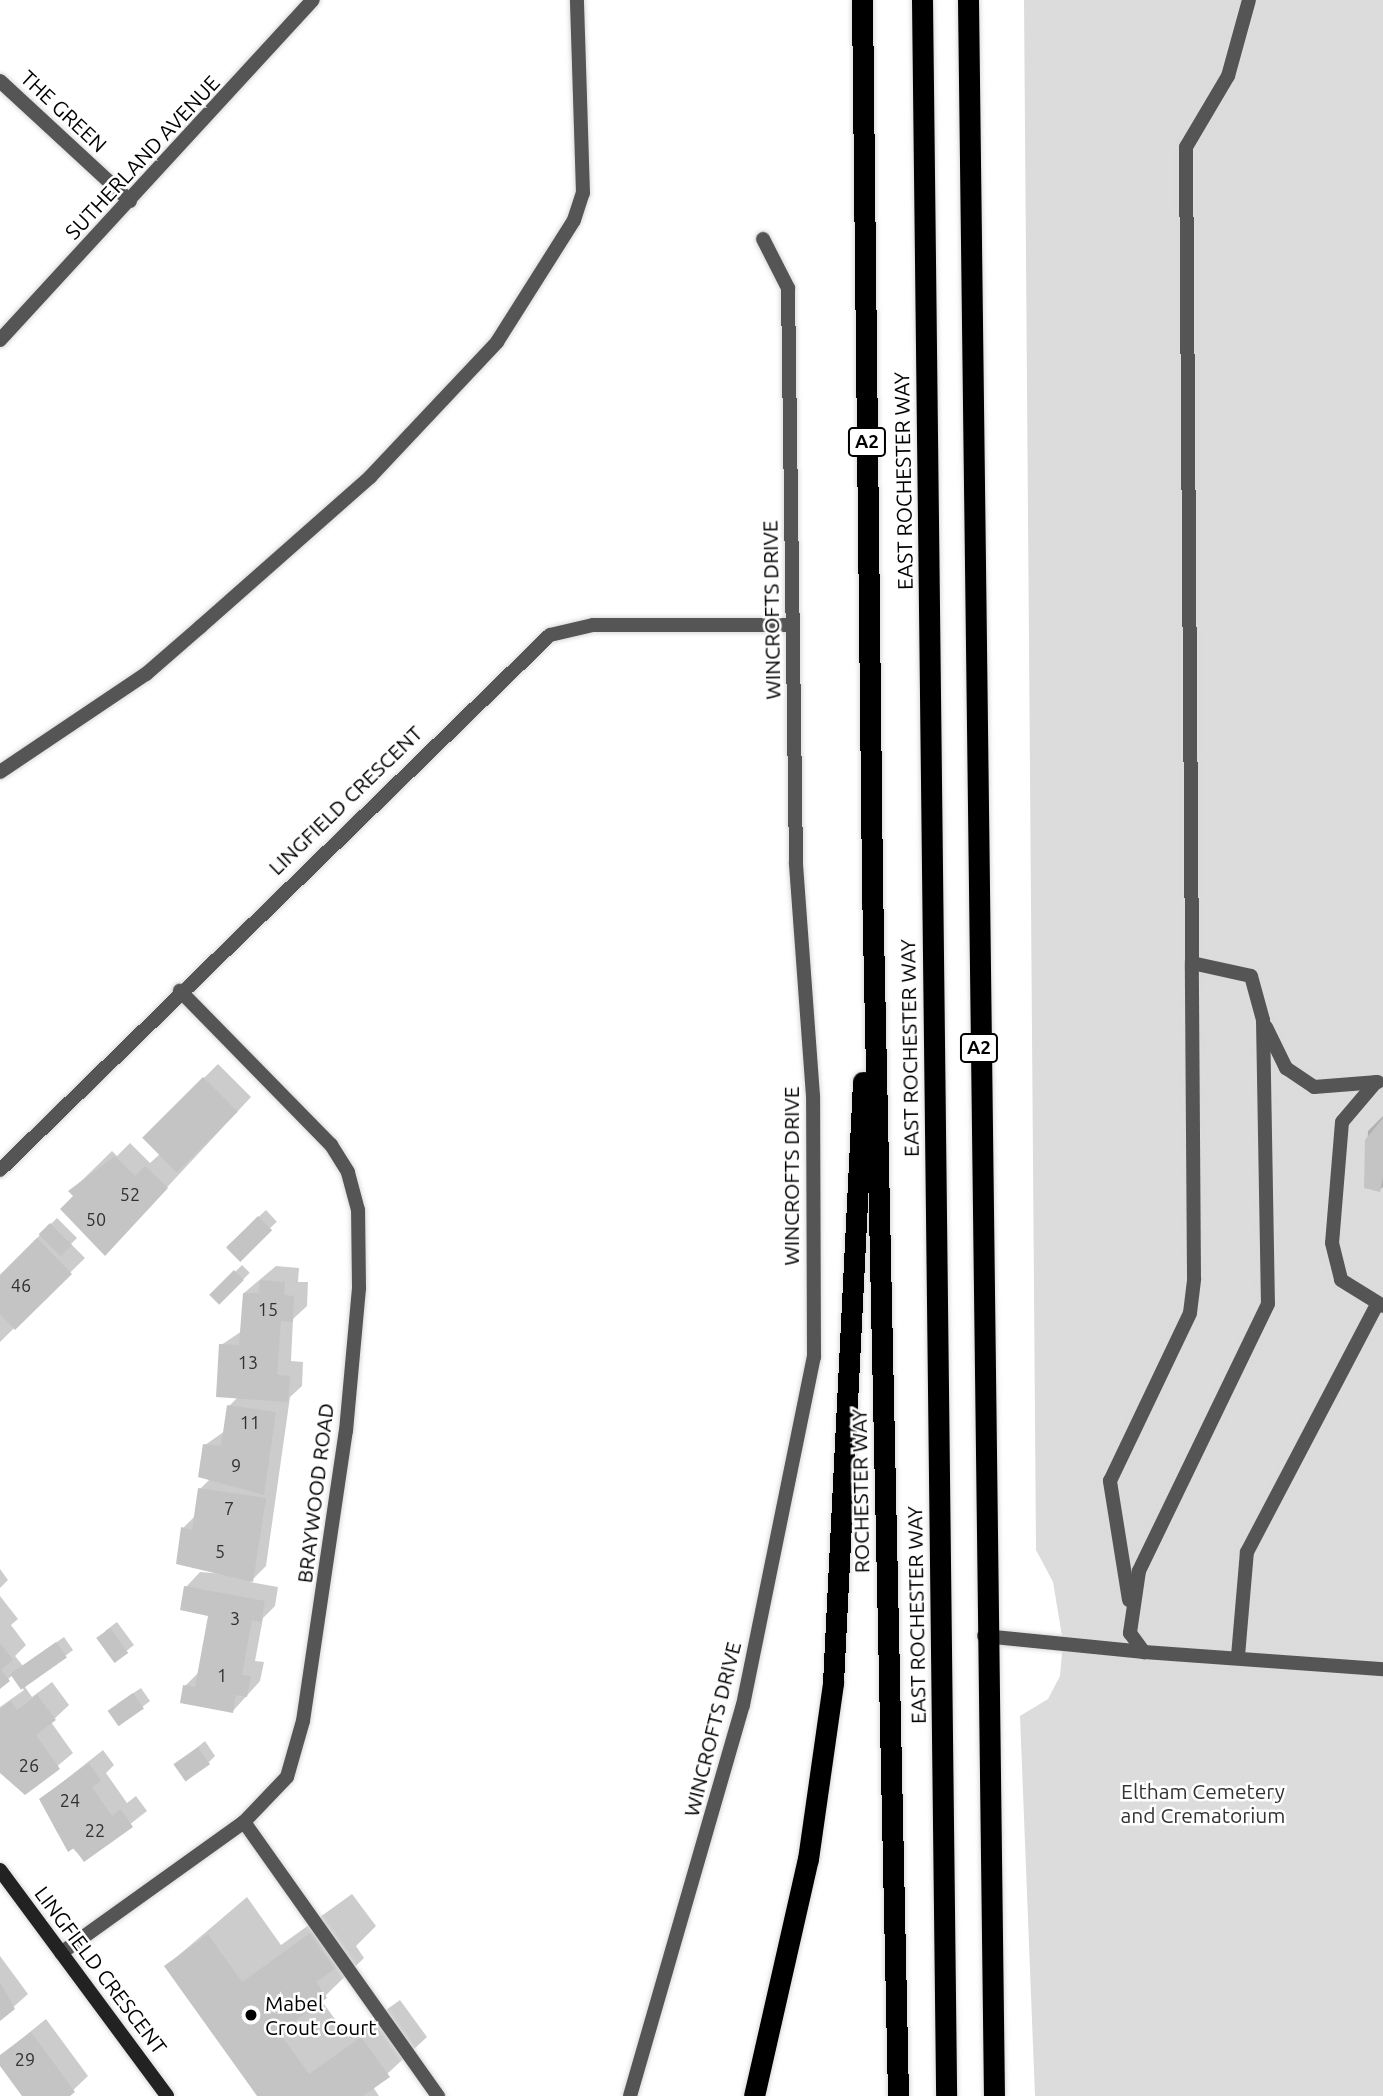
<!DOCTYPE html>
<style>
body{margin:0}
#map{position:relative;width:1383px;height:2096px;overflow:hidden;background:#fff;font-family:Ubuntu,sans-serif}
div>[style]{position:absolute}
.green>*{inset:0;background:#dcdcdc}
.shadow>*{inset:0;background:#0003;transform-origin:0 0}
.building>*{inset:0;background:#c4c4c4;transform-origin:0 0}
.roads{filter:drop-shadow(0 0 2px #dbdbdb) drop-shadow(0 0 2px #dbdbdb)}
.lane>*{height:14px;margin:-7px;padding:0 7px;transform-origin:7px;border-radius:7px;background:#555}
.street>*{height:14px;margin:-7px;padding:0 7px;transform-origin:7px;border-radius:7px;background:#555}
.secondary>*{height:14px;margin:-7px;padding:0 7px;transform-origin:7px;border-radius:7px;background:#222}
.highway>*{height:21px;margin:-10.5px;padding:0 10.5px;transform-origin:10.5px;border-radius:10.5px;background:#000}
.dots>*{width:19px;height:19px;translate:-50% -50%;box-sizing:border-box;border:4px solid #fff;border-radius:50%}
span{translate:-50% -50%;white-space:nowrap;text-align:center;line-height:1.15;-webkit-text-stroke:5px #fff;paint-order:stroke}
.number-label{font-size:18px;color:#313131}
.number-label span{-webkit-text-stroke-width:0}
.shield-label span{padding:2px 5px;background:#fff;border:2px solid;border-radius:5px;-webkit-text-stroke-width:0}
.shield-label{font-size:19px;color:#000;font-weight:700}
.street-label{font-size:21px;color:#000}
.park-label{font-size:21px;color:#333}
.poi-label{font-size:21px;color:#000}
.left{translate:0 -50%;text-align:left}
</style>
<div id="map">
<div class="green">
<div style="clip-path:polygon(1024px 0,1383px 0,1383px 2096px,1035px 2096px,1020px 1716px,1048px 1699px,1060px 1676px,1063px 1642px,1053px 1582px,1036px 1550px)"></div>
</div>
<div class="shadow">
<div style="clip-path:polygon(218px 1064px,251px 1097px,119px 1239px,71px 1191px,112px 1151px,117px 1156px,130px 1143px,150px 1163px,160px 1154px,144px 1138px)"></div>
<div style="clip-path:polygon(1383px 1116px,1383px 1187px,1379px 1190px,1366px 1187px,1368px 1131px)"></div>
<div style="left:266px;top:1210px;width:16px;height:54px;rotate:47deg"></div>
<div style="clip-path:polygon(57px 1218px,77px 1238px,71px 1244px,85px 1258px,0 1342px,0 1275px)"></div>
<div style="left:242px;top:1265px;width:11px;height:42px;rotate:45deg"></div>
<div style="clip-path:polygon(276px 1266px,299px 1268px,298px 1282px,308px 1282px,307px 1306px,293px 1319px,291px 1361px,303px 1362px,302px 1386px,290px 1397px,266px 1566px,250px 1582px,278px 1587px,275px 1606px,263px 1618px,255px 1661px,264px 1662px,260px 1681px,232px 1712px,185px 1686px,200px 1671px,211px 1614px,186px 1587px,200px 1572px,225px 1574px,183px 1528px,195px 1516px,200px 1489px,210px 1479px,205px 1445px,225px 1431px,229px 1406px,238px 1397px,221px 1345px,242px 1331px,244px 1293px)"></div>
<div style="clip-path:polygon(0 1569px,8px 1580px,0 1588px)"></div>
<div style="clip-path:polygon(0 1596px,18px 1619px,11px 1625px,26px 1645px,15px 1656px,23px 1666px,64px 1637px,73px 1650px,25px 1687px,32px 1697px,52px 1682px,69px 1705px,51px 1722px,73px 1753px,25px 1793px,0 1771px,0 1707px,24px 1690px,13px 1675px,0 1686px)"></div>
<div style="clip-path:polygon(117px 1622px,134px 1645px,115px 1660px,105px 1631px)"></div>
<div style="clip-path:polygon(141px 1688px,150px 1701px,120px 1724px,117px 1704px)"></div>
<div style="clip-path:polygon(205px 1741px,215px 1756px,209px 1762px,176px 1765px)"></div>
<div style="clip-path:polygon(103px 1750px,114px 1765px,106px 1773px,127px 1803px,136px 1796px,147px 1811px,84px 1860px,57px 1832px,41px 1799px)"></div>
<div style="clip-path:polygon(352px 1894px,376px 1926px,356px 1946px,364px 1958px,321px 2000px,348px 2037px,400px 2000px,427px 2037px,373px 2087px,379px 2096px,259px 2096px,166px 1966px,247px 1897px,281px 1945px)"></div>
<div style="clip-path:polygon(0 1956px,28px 1994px,0 2019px)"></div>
<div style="clip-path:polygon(46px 2019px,88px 2076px,67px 2096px,24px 2096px,0 2056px)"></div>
</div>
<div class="building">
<div style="left:203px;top:1077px;width:49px;height:86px;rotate:45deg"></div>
<div style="clip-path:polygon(1383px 1118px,1383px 1177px,1380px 1192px,1364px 1188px,1365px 1140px)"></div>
<div style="clip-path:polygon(115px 1156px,135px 1176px,145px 1166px,168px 1188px,105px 1256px,60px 1209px,73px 1196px,68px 1191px)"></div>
<div style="left:258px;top:1216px;width:20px;height:45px;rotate:45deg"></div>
<div style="left:50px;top:1223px;width:31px;height:16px;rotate:45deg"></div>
<div style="clip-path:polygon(37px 1238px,72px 1274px,15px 1330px,0 1314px,0 1275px)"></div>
<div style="left:234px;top:1270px;width:14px;height:35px;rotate:45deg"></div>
<div style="clip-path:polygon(260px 1280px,285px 1282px,284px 1295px,294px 1296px,293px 1322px,281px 1321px,277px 1375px,290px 1376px,288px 1402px,216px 1397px,219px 1344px,239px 1345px,243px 1293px,259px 1293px)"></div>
<div style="clip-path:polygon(227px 1405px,276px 1412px,264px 1495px,198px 1477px,203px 1444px,221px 1446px)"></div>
<div style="clip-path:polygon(198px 1488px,266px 1498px,253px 1582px,176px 1564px,181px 1527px,192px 1530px)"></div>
<div style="clip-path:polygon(184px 1586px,265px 1601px,261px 1622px,252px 1620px,242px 1675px,251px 1676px,247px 1697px,236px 1695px,233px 1713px,180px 1703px,183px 1685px,195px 1687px,208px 1616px,180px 1610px)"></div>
<div style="left:110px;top:1628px;width:31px;height:17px;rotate:54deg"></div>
<div style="left:56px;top:1642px;width:19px;height:56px;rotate:55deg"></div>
<div style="clip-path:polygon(0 1643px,13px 1660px,1px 1670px,10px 1681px,0 1689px)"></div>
<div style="left:133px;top:1693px;width:19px;height:31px;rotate:55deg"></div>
<div style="clip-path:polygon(37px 1695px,56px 1720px,36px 1735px,60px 1769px,25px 1795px,0 1773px,0 1709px,11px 1701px,17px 1710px)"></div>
<div style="left:198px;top:1747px;width:21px;height:30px;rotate:55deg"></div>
<div style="clip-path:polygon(89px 1763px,101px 1781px,92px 1787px,112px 1816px,121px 1809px,133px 1827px,84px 1862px,74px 1848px,68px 1852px,39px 1799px)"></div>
<div style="clip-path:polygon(313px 1931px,339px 1966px,316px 1982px,327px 1998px,279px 2032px,309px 2074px,361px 2037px,390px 2077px,363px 2096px,257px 2096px,164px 1966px,208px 1934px,242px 1982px)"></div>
<div style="clip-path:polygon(0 1982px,15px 2009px,0 2021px)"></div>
<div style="clip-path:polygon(31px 2032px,75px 2092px,70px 2096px,22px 2096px,0 2066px,0 2055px)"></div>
</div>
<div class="roads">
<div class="lane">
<div style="left:1249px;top:0;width:79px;rotate:105.4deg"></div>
<div style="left:1228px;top:76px;width:82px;rotate:120.6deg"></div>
<div style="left:1186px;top:147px;width:816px;rotate:89.58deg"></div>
<div style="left:1192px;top:963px;width:60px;rotate:12.4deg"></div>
<div style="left:1251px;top:976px;width:46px;rotate:74.7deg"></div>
<div style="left:1263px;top:1020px;width:284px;rotate:89deg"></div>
<div style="left:1268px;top:1304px;width:297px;rotate:115.8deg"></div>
<div style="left:1139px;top:1571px;width:63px;rotate:98.3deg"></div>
<div style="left:1130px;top:1633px;width:24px;rotate:54deg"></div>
<div style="left:1144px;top:1652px;width:240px;rotate:4.1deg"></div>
<div style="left:0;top:772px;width:176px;rotate:-33.9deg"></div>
<div style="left:146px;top:674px;width:72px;rotate:-41deg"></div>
<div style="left:200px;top:627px;width:227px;rotate:-41.4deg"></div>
<div style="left:370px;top:477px;width:185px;rotate:-46.7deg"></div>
<div style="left:497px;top:342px;width:144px;rotate:-57.7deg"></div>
<div style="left:574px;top:220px;width:28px;rotate:-72deg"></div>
<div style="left:583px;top:193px;width:193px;rotate:-91.8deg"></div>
<div style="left:1266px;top:1027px;width:46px;rotate:64deg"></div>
<div style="left:1286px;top:1068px;width:34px;rotate:34deg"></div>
<div style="left:1314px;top:1087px;width:64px;rotate:-4.5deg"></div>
<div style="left:1376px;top:1082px;width:52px;rotate:130.4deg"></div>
<div style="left:1342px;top:1122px;width:121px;rotate:94.7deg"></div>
<div style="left:1332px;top:1243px;width:38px;rotate:76deg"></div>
<div style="left:1341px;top:1280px;width:49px;rotate:31.8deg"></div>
<div style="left:1129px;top:1600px;width:121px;rotate:-99.1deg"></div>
<div style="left:1110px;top:1481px;width:186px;rotate:-64.5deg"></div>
<div style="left:1190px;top:1313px;width:35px;rotate:-83deg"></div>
<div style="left:1194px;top:1278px;width:315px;rotate:-90.4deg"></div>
<div style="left:984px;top:1636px;width:161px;rotate:5.7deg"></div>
<div style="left:1238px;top:1656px;width:104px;rotate:-85.1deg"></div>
<div style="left:1247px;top:1552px;width:278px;rotate:-62.3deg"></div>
<div style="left:244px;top:1822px;width:336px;rotate:54.7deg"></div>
</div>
<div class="street">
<div style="left:0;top:81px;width:177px;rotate:42.7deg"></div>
<div style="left:0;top:340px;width:462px;rotate:-47.4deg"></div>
<div style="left:0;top:1170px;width:767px;rotate:-44.21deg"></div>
<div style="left:550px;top:635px;width:44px;rotate:-13.1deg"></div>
<div style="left:593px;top:625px;width:198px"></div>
<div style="left:61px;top:1953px;width:225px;rotate:-35.6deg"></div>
<div style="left:244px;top:1822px;width:62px;rotate:-46.3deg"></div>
<div style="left:287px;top:1777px;width:58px;rotate:-74.1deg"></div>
<div style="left:303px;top:1721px;width:293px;rotate:-81.6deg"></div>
<div style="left:346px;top:1431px;width:144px;rotate:-84.8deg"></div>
<div style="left:359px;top:1288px;width:78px;rotate:-90.7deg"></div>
<div style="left:358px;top:1210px;width:39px;rotate:-105deg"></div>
<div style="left:348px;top:1172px;width:32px;rotate:-122deg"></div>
<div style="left:331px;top:1145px;width:216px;rotate:-134.4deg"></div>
<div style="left:630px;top:2096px;width:407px;rotate:-73.9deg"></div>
<div style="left:743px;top:1705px;width:355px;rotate:-78.5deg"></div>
<div style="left:814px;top:1357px;width:261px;rotate:-90.2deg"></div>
<div style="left:813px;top:1096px;width:235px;rotate:-94.2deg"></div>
<div style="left:796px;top:862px;width:574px;rotate:-90.8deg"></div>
<div style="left:788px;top:288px;width:55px;rotate:-117deg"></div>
</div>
<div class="secondary">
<div style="left:0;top:1870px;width:281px;rotate:53.5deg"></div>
</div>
<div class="highway">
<div style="left:862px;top:0;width:885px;rotate:89.35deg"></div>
<div style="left:872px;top:885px;width:1211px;rotate:88.77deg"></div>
<div style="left:922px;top:0;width:2096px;rotate:89.34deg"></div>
<div style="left:968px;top:0;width:2096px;rotate:89.29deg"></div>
<div style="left:754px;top:2096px;width:243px;rotate:-77.2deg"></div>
<div style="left:808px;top:1859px;width:178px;rotate:-81.9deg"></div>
<div style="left:833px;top:1683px;width:602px;rotate:-87.14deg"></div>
</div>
</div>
<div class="dots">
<div style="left:251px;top:2015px;background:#000"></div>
</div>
<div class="number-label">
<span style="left:130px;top:1194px">52</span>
<span style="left:96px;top:1219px">50</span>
<span style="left:21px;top:1285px">46</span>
<span style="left:268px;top:1309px">15</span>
<span style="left:248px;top:1362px">13</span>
<span style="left:250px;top:1422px">11</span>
<span style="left:236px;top:1465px">9</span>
<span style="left:229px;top:1508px">7</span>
<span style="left:220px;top:1551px">5</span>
<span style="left:235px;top:1618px">3</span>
<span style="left:222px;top:1675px">1</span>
<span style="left:29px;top:1765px">26</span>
<span style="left:70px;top:1800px">24</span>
<span style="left:95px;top:1830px">22</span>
<span style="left:25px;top:2059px">29</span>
</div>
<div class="shield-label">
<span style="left:867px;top:442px">A2</span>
<span style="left:979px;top:1048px">A2</span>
</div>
<div class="street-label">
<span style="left:64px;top:111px;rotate:43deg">THE GREEN</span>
<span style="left:142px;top:157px;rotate:-47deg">SUTHERLAND AVENUE</span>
<span style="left:903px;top:481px;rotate:-91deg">EAST ROCHESTER WAY</span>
<span style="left:771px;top:610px;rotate:-91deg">WINCROFTS DRIVE</span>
<span style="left:345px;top:800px;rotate:-44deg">LINGFIELD CRESCENT</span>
<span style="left:909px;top:1048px;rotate:-91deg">EAST ROCHESTER WAY</span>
<span style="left:791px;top:1176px;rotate:-90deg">WINCROFTS DRIVE</span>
<span style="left:860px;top:1491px;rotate:-91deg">ROCHESTER WAY</span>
<span style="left:315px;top:1493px;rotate:-83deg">BRAYWOOD ROAD</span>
<span style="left:916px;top:1615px;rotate:-91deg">EAST ROCHESTER WAY</span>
<span style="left:712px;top:1729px;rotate:-76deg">WINCROFTS DRIVE</span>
<span style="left:101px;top:1970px;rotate:53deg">LINGFIELD CRESCENT</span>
</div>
<div class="park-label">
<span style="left:1203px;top:1803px">Eltham Cemetery<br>and Crematorium</span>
</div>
<div class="poi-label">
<span class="left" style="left:265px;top:2015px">Mabel<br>Crout Court</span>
</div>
</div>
